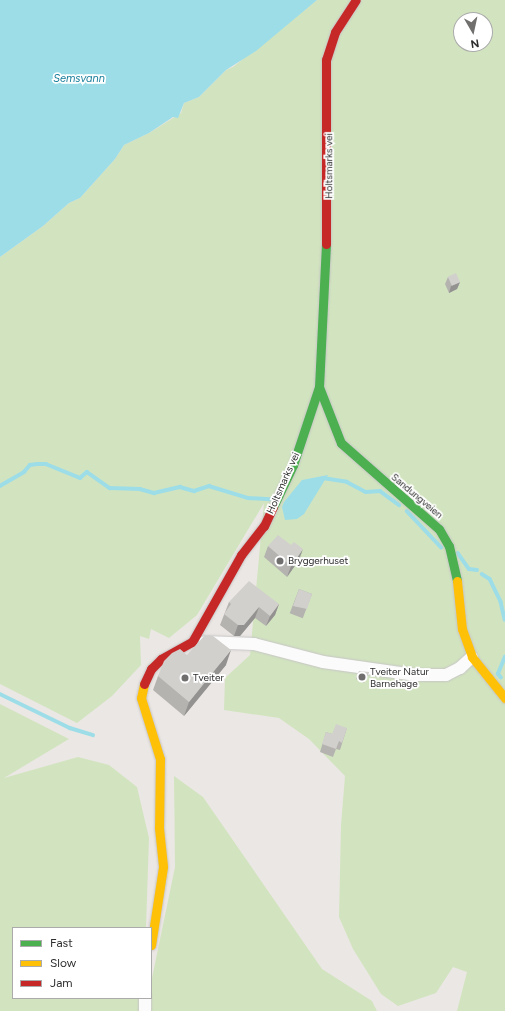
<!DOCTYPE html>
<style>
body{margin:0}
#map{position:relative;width:505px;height:1011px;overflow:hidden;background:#ebe7e4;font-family:Figtree,sans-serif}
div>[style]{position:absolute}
.green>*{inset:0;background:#d2e4bf}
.water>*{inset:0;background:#9ddde8}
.stream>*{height:3.5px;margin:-1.75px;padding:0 1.75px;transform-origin:1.75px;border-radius:1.75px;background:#9ddde8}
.roads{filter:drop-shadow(0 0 1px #c7c6c6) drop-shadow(0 0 1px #c7c6c6)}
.street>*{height:12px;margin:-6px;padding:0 6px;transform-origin:6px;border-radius:6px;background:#fcfbfb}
.fast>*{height:9px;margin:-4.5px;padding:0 4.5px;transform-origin:4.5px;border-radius:4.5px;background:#4caf50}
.slow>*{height:9px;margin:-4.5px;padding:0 4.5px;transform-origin:4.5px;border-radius:4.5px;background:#ffc107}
.jam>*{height:9px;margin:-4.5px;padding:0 4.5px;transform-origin:4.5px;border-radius:4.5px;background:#c62828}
.wall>*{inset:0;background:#b5b3b0;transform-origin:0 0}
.shaded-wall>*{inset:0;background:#939290}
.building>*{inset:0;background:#d2d0cd;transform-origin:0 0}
.dots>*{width:11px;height:11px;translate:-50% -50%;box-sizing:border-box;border:2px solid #fff;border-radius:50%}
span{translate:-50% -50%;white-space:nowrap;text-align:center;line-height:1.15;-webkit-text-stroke:3.5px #fff;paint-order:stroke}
.street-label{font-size:10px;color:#2e2e2e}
.poi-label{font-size:10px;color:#2e2e2e}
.left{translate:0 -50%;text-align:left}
.water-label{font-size:11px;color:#157c9a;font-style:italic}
.legend{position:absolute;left:12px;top:927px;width:140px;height:72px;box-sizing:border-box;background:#fff;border:1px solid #ababab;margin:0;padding:5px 7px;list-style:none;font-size:12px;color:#2e2e2e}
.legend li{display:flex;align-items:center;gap:8px;height:20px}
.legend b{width:20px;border:1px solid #ababab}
.north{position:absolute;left:453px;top:12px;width:40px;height:40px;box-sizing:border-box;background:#fff;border:1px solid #ababab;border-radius:50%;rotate:171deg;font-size:11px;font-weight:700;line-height:16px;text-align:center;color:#2e2e2e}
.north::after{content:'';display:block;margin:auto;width:14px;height:18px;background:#706f6e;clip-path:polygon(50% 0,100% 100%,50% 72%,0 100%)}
</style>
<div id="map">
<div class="green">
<div style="clip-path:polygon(evenodd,317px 0,505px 0,505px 1011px,457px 1011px,467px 972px,453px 967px,436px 993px,398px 1006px,381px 994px,353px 949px,339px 917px,341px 825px,345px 776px,309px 739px,279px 718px,224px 710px,225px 678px,250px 655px,264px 503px,197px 615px,169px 638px,151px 629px,149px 639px,140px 636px,141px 665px,112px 696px,77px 723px,0 684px,0 257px,43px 226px,69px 203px,80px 198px,115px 159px,124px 145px,149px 133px,181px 113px,184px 103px,199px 97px,226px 70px,233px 67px,317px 0,461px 20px,485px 20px,485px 44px,461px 44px,461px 20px)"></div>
<div style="clip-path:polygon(0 704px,69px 739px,4px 778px,78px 757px,109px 765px,137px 787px,149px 838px,146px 928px,13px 928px,13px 998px,141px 998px,140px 1011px,0 1011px)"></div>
<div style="clip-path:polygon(174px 776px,203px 797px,322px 969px,372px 1001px,377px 1011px,151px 1011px,152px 978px,175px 867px)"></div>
</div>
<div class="water">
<div style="clip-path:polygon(0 0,317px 0,256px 51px,226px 70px,199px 97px,184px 103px,178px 118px,173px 117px,149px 133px,124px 145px,115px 159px,80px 198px,69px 203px,43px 226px,0 257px)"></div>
<div style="clip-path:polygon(328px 475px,304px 514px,297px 519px,285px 520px,282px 507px,284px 502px,302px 480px)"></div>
</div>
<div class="stream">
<div style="left:323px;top:478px;width:24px;rotate:9deg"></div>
<div style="left:347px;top:482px;width:21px;rotate:28deg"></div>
<div style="left:366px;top:492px;width:14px;rotate:-4deg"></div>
<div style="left:380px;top:491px;width:24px;rotate:36deg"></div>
<div style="left:0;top:486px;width:28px;rotate:-30deg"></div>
<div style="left:24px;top:472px;width:9px;rotate:-49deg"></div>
<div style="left:30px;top:465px;width:7px;rotate:-8deg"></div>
<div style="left:37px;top:464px;width:9px"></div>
<div style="left:46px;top:464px;width:37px;rotate:22deg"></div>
<div style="left:80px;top:478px;width:9px;rotate:-41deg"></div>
<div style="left:87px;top:472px;width:28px;rotate:35deg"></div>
<div style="left:110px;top:488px;width:30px;rotate:2deg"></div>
<div style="left:140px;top:489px;width:15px;rotate:16deg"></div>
<div style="left:154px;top:493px;width:27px;rotate:-13deg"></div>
<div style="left:180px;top:487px;width:15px;rotate:16deg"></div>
<div style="left:194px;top:491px;width:16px;rotate:-18deg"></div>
<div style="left:209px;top:486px;width:41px;rotate:17.1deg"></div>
<div style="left:248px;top:498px;width:22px;rotate:3deg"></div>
<div style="left:407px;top:511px;width:50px;rotate:46.6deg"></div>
<div style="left:458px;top:553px;width:19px;rotate:55deg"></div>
<div style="left:469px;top:569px;width:8px;rotate:7deg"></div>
<div style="left:482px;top:574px;width:9px;rotate:32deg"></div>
<div style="left:490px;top:579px;width:25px;rotate:64deg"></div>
<div style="left:501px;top:602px;width:18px;rotate:77deg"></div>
<div style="left:501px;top:678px;width:5px;rotate:-127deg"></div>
<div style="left:498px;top:674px;width:18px;rotate:-68deg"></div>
<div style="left:0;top:694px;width:78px;rotate:25.9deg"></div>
<div style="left:70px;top:728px;width:24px;rotate:17deg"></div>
</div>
<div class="roads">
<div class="street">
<div style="left:205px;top:642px;width:49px;rotate:2.3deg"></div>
<div style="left:254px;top:644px;width:71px;rotate:14.6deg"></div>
<div style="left:323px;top:662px;width:94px;rotate:8deg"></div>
<div style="left:416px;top:675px;width:30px"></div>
<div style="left:446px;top:675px;width:16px;rotate:-27deg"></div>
<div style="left:460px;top:668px;width:16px;rotate:-43deg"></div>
<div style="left:145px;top:1011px;width:13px;rotate:-90deg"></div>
</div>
<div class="fast">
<div style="left:319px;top:387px;width:60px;rotate:68.6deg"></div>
<div style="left:341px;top:443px;width:130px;rotate:41.3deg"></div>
<div style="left:439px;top:529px;width:20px;rotate:60deg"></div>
<div style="left:449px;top:546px;width:36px;rotate:77deg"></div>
<div style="left:273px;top:507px;width:47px;rotate:-64.5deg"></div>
<div style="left:293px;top:465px;width:82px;rotate:-71.6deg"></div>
<div style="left:319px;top:387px;width:143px;rotate:-87.2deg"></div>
</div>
<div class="slow">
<div style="left:457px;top:581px;width:48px;rotate:84.1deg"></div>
<div style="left:462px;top:629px;width:30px;rotate:70deg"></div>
<div style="left:472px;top:657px;width:53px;rotate:51.2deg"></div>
<div style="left:144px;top:684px;width:14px;rotate:102deg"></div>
<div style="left:141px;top:698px;width:64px;rotate:72.7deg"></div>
<div style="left:160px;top:759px;width:69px;rotate:90.8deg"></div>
<div style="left:159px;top:828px;width:39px;rotate:84deg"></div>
<div style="left:163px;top:867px;width:79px;rotate:98.7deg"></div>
</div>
<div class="jam">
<div style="left:326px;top:244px;width:184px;rotate:-90deg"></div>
<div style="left:326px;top:60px;width:29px;rotate:-72deg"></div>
<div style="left:335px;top:32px;width:38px;rotate:-57deg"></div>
<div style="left:144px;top:684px;width:17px;rotate:-65deg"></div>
<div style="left:151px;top:669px;width:14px;rotate:-45deg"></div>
<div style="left:161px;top:659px;width:35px;rotate:-29deg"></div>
<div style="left:192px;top:642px;width:100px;rotate:-60.6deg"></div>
<div style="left:241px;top:555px;width:37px;rotate:-52deg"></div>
<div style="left:264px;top:526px;width:21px;rotate:-65deg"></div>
</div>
</div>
<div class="wall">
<div style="clip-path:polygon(448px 277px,460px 282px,457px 289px,449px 293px,445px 284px)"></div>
<div style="clip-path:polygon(268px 546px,299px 560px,287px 577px,264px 557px)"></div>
<div style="left:299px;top:589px;width:14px;height:26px;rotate:21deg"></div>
<div style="clip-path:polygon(229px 602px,279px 604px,275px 615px,266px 626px,255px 618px,240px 636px,234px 636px,220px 625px)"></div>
<div style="clip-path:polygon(187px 655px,226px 665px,184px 716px,153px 690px,158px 676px)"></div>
<div style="clip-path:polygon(369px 672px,364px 683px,356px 679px,357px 675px)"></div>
<div style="clip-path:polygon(347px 728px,340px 750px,336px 749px,333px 757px,320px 752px,326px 732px,332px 734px)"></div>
</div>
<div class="shaded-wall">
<div style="clip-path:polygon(460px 282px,457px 289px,449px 293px,451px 286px)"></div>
<div style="clip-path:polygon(303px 549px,299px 560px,287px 577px,291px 566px)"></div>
<div style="clip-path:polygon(279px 604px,275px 615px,266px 626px,270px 616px)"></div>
<div style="clip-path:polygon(259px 607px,255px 618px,240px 636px,234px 636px,238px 625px)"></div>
<div style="clip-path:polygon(231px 650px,226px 665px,184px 716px,189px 702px)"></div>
</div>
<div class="building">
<div style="left:456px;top:273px;width:10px;height:9px;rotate:66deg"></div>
<div style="clip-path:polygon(278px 535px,291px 545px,294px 542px,303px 549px,291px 566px,268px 546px)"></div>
<div style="clip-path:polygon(249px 581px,279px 604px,270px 616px,259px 607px,244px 625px,238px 625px,224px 614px,231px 604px,229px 602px)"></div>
<div style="clip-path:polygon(299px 589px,312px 594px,307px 609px,293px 606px)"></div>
<div style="clip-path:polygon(204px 636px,213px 636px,231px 650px,189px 702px,158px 676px,164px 661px,172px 653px,180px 649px,187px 655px)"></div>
<div style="clip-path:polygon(359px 671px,369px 672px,365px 679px,357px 675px)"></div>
<div style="clip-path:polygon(336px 724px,347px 728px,342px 743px,339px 741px,336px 749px,322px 744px,326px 732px,332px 734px)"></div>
</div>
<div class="dots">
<div style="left:280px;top:561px;background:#706f6e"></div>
<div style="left:362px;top:677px;background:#706f6e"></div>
<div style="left:185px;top:678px;background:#706f6e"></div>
</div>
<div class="street-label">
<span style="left:329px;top:166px;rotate:-90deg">Holtsmarks vei</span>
<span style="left:283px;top:483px;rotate:-66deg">Holtsmarks vei</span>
<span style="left:417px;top:496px;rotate:40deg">Sandungveien</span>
</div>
<div class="poi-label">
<span class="left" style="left:288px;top:561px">Bryggerhuset</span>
<span class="left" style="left:370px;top:677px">Tveiter Natur<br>Barnehage</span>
<span class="left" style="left:193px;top:678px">Tveiter</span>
</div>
<div class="water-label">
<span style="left:79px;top:79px">Semsvann</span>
</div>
<ul class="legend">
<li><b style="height:5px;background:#4caf50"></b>Fast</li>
<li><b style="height:5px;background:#ffc107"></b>Slow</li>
<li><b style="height:5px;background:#c62828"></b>Jam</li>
</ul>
<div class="north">N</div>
</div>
